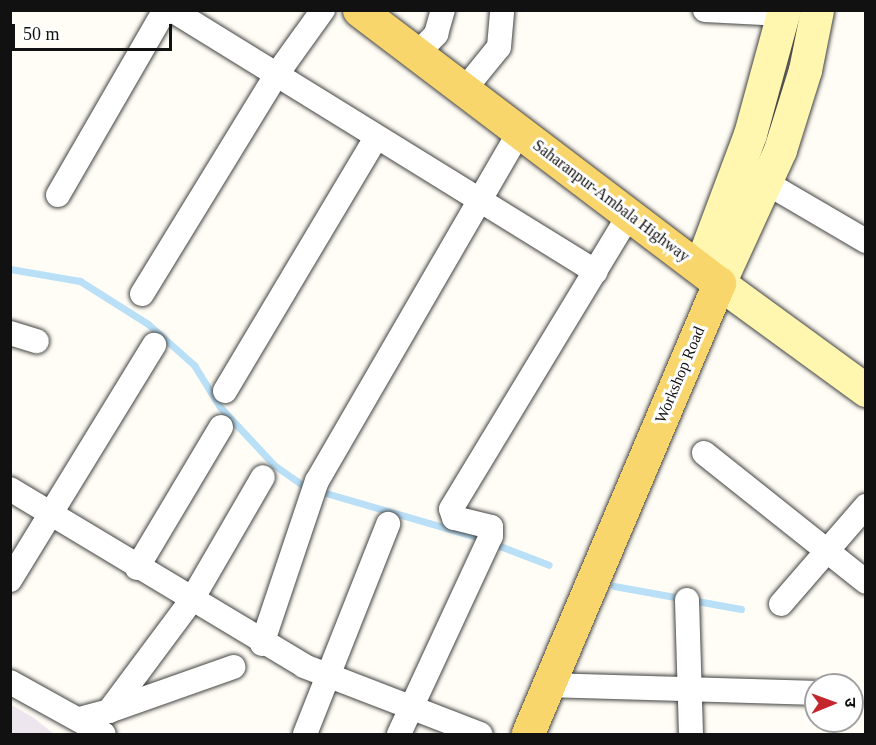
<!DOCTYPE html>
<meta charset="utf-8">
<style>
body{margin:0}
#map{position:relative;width:876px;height:745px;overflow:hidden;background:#fffdf5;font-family:"Times New Roman","Noto Sans Devanagari",serif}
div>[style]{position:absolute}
.industrial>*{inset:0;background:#eee6ef}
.stream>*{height:7px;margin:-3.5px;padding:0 3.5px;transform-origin:3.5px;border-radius:3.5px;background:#b9e0f7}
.roads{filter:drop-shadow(0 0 2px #444) drop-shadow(0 0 2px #444)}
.street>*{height:24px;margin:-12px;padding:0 12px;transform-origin:12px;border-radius:12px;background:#fff}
.secondary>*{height:33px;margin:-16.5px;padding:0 16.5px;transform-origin:16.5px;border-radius:16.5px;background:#fff6b0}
.primary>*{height:33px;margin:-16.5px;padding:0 16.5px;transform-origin:16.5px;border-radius:16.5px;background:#f9d66b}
span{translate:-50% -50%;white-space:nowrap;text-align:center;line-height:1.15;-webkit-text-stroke:6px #fff;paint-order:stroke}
.street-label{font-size:16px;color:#111}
.frame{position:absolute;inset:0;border:12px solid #111;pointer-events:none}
.north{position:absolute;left:804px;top:673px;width:60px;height:60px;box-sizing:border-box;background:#fff;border:2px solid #a0a0a0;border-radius:50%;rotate:89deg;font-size:16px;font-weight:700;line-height:24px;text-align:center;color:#111}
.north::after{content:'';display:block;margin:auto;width:21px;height:27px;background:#c4262e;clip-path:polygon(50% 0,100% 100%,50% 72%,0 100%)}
.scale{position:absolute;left:12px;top:24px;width:160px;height:27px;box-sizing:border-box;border:3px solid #111;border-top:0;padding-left:8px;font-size:18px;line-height:21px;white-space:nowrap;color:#111;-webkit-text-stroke:4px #fff;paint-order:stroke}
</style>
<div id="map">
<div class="industrial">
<div style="clip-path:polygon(10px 704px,34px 718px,54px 734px,11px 734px)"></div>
</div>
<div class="stream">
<div style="left:10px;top:269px;width:71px;rotate:9.7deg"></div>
<div style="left:80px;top:281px;width:80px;rotate:32.3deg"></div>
<div style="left:148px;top:324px;width:62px;rotate:41.7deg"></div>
<div style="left:194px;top:365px;width:49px;rotate:58.2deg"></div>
<div style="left:220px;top:407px;width:79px;rotate:47deg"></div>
<div style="left:274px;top:465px;width:38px;rotate:35deg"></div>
<div style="left:305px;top:487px;width:176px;rotate:16.2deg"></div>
<div style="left:474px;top:536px;width:80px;rotate:21.1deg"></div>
<div style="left:614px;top:586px;width:129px;rotate:10.3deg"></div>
</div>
<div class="roads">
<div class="street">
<div style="left:172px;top:10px;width:498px;rotate:31.7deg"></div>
<div style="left:705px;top:10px;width:78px;rotate:2.9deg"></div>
<div style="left:417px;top:54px;width:28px;rotate:-46deg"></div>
<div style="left:436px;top:34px;width:25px;rotate:-74deg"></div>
<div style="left:464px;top:90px;width:55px;rotate:-50.9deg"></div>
<div style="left:499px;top:47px;width:37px;rotate:-85deg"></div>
<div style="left:765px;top:182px;width:117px;rotate:30.3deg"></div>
<div style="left:58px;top:195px;width:214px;rotate:-60deg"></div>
<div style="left:142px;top:294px;width:258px;rotate:-58.5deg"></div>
<div style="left:277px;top:74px;width:79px;rotate:-54.3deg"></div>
<div style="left:10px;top:333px;width:28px;rotate:17deg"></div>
<div style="left:225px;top:391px;width:295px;rotate:-59.2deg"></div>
<div style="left:704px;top:453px;width:207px;rotate:38.5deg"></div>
<div style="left:10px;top:489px;width:343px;rotate:31deg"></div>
<div style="left:304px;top:666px;width:189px;rotate:21.1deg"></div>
<div style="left:137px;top:568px;width:164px;rotate:-59.2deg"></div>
<div style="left:10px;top:580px;width:276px;rotate:-58.5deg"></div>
<div style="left:687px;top:600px;width:134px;rotate:88.3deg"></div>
<div style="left:781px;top:604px;width:130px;rotate:-49.1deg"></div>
<div style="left:262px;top:644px;width:172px;rotate:-71.4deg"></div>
<div style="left:317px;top:481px;width:403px;rotate:-59.9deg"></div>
<div style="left:10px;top:682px;width:107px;rotate:29deg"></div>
<div style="left:549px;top:685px;width:267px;rotate:1.7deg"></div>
<div style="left:109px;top:711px;width:132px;rotate:-19.5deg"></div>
<div style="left:83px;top:718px;width:27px;rotate:-15deg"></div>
<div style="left:109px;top:711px;width:137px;rotate:-53.3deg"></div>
<div style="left:191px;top:601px;width:143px;rotate:-59.9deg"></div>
<div style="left:305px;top:734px;width:226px;rotate:-68.4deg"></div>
<div style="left:399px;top:734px;width:218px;rotate:-65.1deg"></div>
<div style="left:491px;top:536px;width:9px;rotate:-90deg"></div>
<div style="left:491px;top:527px;width:38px;rotate:-166deg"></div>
<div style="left:454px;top:518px;width:9px;rotate:-108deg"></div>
<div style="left:451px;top:509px;width:345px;rotate:-58.8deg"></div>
</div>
<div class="secondary">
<div style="left:817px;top:10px;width:61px;rotate:101.3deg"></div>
<div style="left:805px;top:70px;width:84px;rotate:107.4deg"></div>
<div style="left:780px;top:150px;width:146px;rotate:114.6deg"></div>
<div style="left:719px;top:283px;width:182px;rotate:36.1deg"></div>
<div style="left:700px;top:267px;width:142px;rotate:-69.4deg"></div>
<div style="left:750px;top:134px;width:129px;rotate:-74.7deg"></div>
</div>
<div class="primary">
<div style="left:359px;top:10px;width:452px;rotate:37.2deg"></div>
<div style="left:719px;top:283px;width:490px;rotate:113deg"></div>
</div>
</div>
<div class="street-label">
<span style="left:611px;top:201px;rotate:37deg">Saharanpur-Ambala Highway</span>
<span style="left:680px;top:375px;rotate:-67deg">Workshop Road</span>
</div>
<div class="frame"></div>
<div class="north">उ</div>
<div class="scale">50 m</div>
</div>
